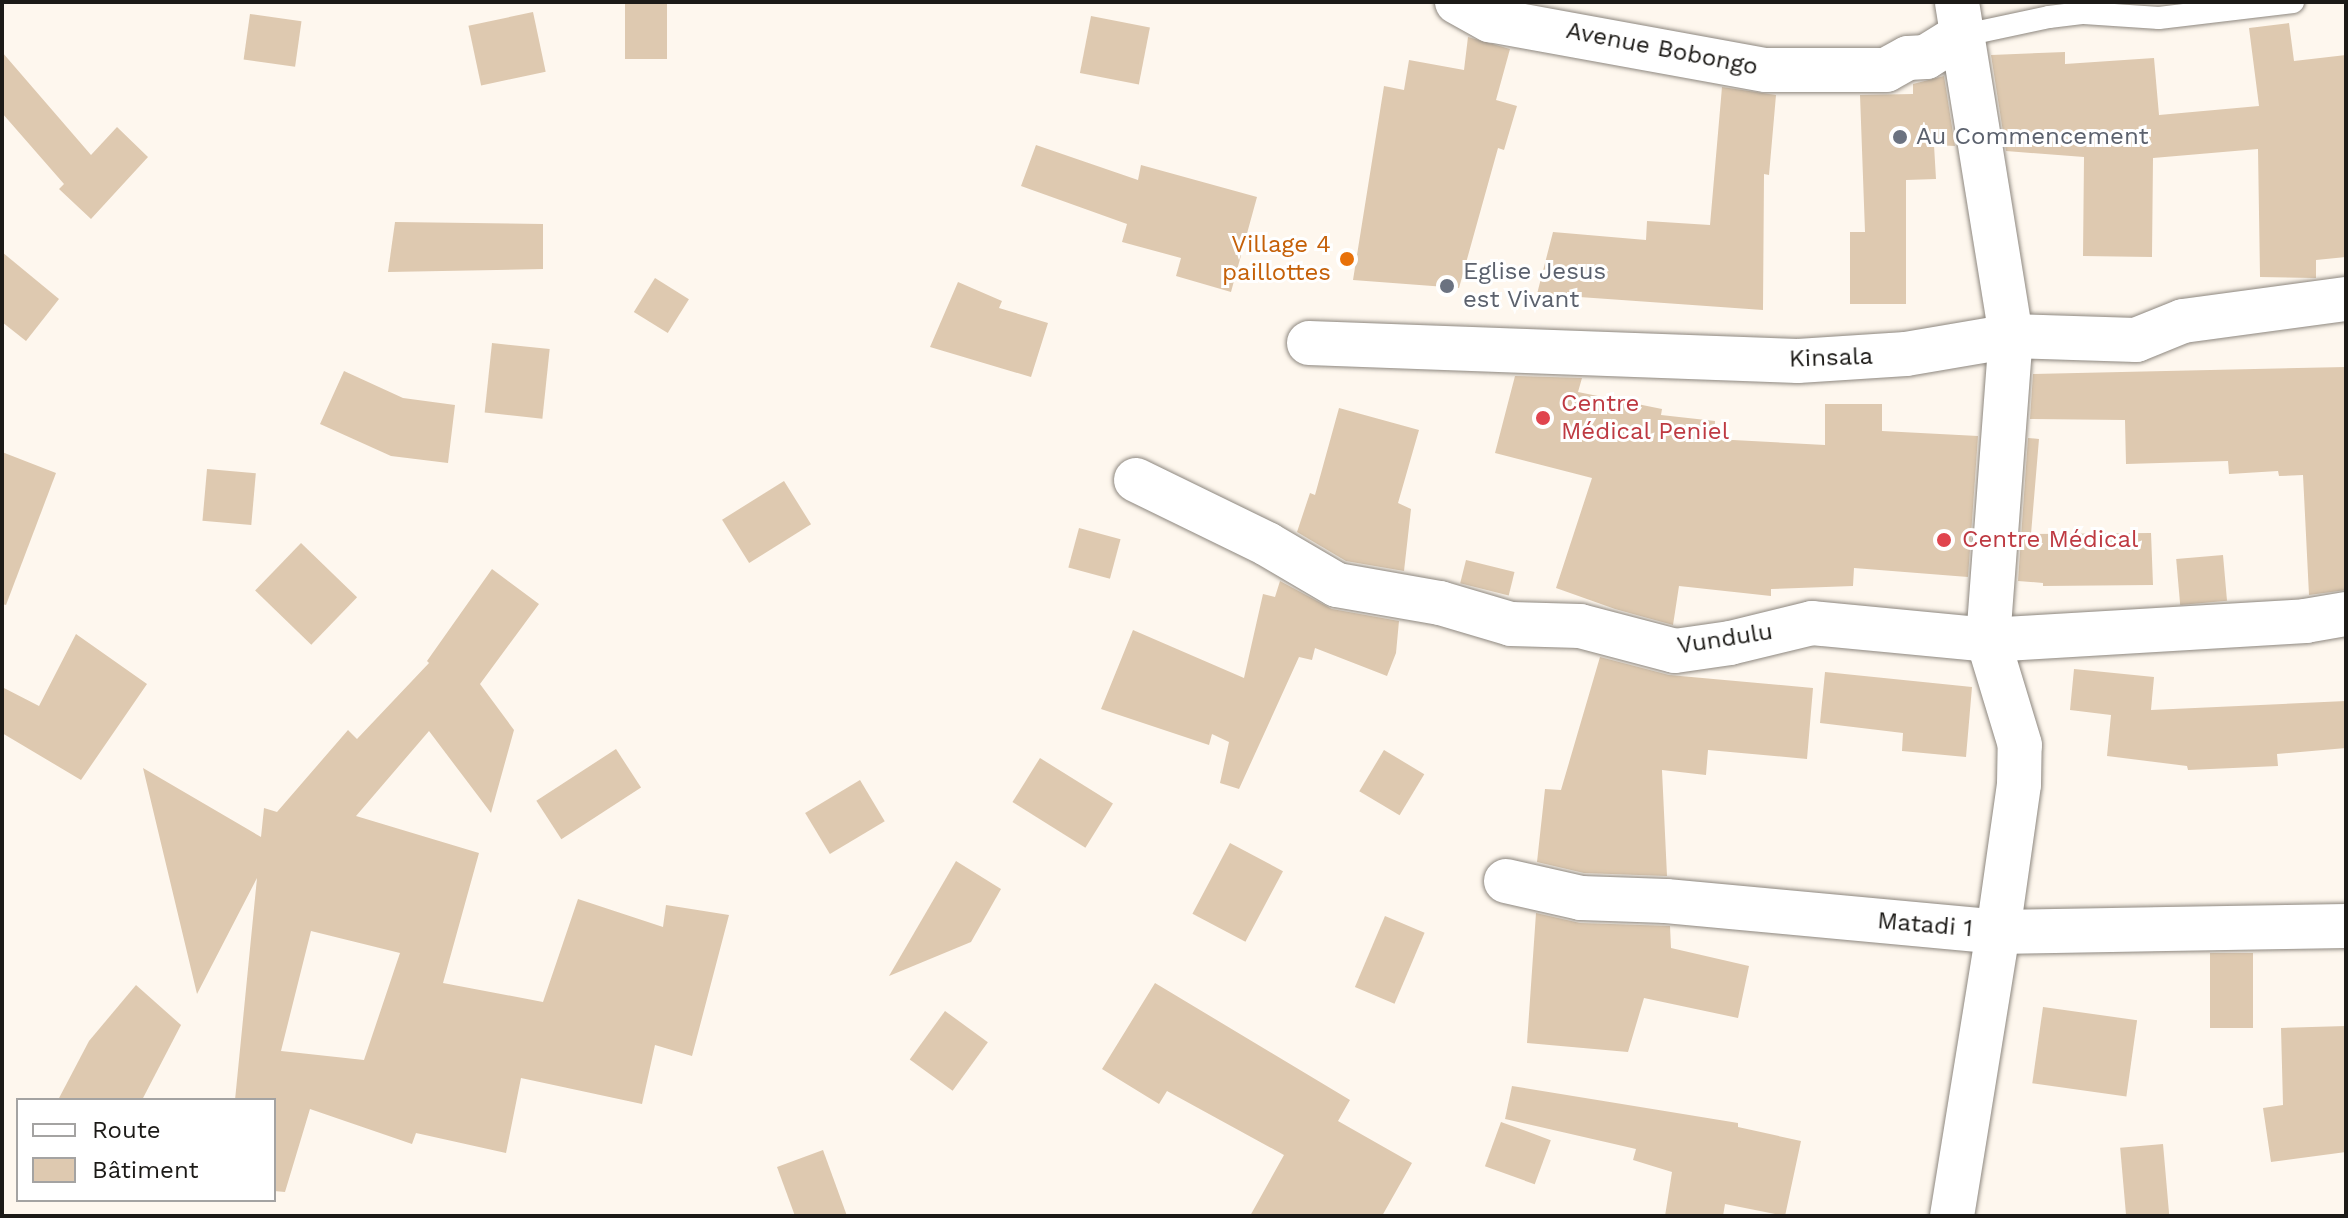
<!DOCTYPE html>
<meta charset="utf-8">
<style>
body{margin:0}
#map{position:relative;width:2348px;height:1218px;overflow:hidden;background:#fef7ee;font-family:"Work Sans",sans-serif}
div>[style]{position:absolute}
.building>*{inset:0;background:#dec9b0;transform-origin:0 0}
.roads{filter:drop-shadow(0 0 2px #8d877f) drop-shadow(0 0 2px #8d877f)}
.lane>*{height:22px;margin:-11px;padding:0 11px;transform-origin:11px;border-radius:11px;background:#fff}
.street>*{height:44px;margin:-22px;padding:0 22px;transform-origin:22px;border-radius:22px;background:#fff}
.dots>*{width:22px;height:22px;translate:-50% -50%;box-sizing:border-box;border:4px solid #fff;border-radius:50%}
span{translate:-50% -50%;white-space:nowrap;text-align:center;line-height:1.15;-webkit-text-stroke:6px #fff;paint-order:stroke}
.street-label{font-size:24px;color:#1c1a17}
.worship-label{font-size:24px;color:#5b616d}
.left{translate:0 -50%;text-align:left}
.food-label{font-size:24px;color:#c56008}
.right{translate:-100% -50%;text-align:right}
.health-label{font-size:24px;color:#be3a42}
.frame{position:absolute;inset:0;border:4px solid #1c1a17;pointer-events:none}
.legend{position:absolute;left:16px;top:1098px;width:260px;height:104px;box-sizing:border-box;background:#fff;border:2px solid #a4a3a2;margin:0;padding:10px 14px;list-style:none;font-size:24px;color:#1c1a17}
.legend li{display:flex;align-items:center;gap:16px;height:40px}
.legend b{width:40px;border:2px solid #a4a3a2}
</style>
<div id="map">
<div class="building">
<div style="left:625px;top:2px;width:42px;height:57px"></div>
<div style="left:533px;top:12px;width:61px;height:66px;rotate:78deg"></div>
<div style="left:250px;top:14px;width:52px;height:46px;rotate:8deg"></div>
<div style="left:1091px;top:16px;width:60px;height:58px;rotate:11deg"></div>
<div style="clip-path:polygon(2289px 23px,2294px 61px,2346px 55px,2346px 257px,2316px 260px,2316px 278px,2260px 277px,2258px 149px,2153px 158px,2152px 257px,2083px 256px,2084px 157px,2006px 151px,1991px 55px,2065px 52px,2065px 64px,2154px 58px,2159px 115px,2259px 106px,2249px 28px)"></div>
<div style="clip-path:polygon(1468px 37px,1510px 49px,1496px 100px,1517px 106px,1504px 150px,1498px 148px,1459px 288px,1353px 280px,1384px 86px,1404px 90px,1409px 60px,1464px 70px)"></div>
<div style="clip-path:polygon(2px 52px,91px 155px,117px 127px,148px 157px,91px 219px,59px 189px,64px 184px,2px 113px)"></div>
<div style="clip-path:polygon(1944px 76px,1955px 146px,1934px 145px,1936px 179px,1906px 180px,1906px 304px,1850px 304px,1850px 232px,1865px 232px,1860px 95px,1913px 94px,1913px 84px)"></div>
<div style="clip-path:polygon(1722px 87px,1776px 95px,1769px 175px,1764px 174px,1763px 310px,1537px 294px,1553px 232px,1646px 240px,1647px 221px,1710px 225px)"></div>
<div style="clip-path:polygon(1036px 145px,1138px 180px,1141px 165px,1257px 197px,1231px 292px,1176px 276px,1181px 258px,1122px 242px,1127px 224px,1021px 186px)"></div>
<div style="clip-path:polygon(395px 222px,543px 224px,543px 269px,388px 272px)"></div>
<div style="clip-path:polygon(2px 252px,59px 299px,26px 341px,2px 322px)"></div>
<div style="left:655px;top:278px;width:40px;height:40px;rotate:32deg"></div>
<div style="clip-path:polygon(958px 282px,1002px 301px,999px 308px,1048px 323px,1031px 377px,930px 347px)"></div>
<div style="left:492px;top:343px;width:58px;height:70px;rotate:6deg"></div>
<div style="clip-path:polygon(2346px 367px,2346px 590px,2309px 595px,2303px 475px,2279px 476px,2278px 471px,2229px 474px,2228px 461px,2126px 464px,2125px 420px,2030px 419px,2033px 374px)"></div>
<div style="clip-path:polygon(344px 371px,403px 398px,455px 405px,448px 463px,391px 456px,320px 424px)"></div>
<div style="clip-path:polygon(1515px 376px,1582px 378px,1578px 392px,1662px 409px,1661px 415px,1715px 421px,1714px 439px,1825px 445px,1825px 404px,1882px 404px,1882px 431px,1978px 436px,1968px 577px,1854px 568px,1853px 586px,1771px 589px,1771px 596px,1679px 586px,1673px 625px,1615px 609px,1556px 588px,1592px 478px,1495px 453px)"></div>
<div style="clip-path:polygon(1339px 408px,1419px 430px,1398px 503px,1411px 509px,1404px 571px,1346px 561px,1297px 532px,1310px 493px,1315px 495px)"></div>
<div style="clip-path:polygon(2028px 438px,2039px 439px,2031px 534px,2151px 533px,2153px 585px,2043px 586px,2043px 583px,2018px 581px)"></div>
<div style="clip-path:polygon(2px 452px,56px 473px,6px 605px,2px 604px)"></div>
<div style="left:207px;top:469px;width:49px;height:52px;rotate:5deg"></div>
<div style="left:784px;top:481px;width:51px;height:73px;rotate:58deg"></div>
<div style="left:1079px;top:528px;width:43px;height:41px;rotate:15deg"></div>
<div style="left:301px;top:543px;width:78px;height:66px;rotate:44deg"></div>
<div style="left:2223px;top:555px;width:46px;height:47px;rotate:85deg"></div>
<div style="left:1466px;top:560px;width:50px;height:24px;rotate:14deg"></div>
<div style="clip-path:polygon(evenodd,492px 569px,539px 604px,480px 684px,514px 730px,491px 813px,429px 731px,356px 816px,479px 853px,443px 983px,543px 1002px,578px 899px,663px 927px,666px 905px,729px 915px,692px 1056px,655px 1045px,642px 1104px,521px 1078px,506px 1153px,416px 1133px,412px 1144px,310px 1109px,285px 1192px,274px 1191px,274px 1099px,235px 1100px,257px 878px,197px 994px,143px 768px,261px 837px,264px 808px,277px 812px,348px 730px,357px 739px,429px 663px,427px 661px,492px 569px,311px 931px,400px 953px,364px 1060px,281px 1051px,311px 931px)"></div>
<div style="clip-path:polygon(1280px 581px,1332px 609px,1399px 621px,1396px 653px,1387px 676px,1315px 648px,1312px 660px,1299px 657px,1239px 789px,1220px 783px,1229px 742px,1212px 734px,1209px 745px,1101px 709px,1133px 630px,1244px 678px,1263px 594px,1275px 597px)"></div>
<div style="clip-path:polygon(76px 634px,147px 684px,81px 780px,2px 733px,2px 687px,39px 706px)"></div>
<div style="clip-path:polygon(1600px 657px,1669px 675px,1813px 688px,1807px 759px,1708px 750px,1706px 775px,1662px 770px,1667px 876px,1584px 873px,1537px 862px,1545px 789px,1561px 790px)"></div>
<div style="clip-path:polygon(2074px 669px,2154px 677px,2151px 710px,2346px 701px,2346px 748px,2277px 754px,2278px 766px,2188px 770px,2187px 766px,2107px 756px,2111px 715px,2070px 710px)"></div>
<div style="clip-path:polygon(1825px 672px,1972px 687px,1966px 757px,1902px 751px,1903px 733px,1820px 723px)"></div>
<div style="left:616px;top:749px;width:46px;height:95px;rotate:57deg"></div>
<div style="left:1384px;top:750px;width:47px;height:48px;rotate:31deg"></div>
<div style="left:1040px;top:758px;width:86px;height:52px;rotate:32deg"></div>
<div style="left:860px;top:780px;width:48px;height:64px;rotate:59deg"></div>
<div style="left:1230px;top:843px;width:60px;height:80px;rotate:28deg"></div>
<div style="clip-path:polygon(956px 861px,1001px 889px,971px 942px,889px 976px)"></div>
<div style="clip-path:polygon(1536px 913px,1580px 923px,1670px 926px,1671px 948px,1749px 966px,1738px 1018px,1644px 998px,1628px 1052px,1527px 1043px)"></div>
<div style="left:1385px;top:916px;width:43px;height:77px;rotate:23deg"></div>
<div style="left:2210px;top:953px;width:43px;height:75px"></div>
<div style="clip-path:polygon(1155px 983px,1350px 1100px,1338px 1121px,1412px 1163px,1382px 1216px,1250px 1216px,1284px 1155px,1167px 1091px,1159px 1104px,1102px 1069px)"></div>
<div style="clip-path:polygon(136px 985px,181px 1025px,142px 1100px,58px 1100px,89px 1041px)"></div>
<div style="left:2043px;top:1007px;width:95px;height:77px;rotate:8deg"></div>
<div style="left:945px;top:1011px;width:53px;height:60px;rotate:36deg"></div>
<div style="clip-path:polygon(2346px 1026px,2346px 1152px,2271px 1162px,2263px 1108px,2283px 1105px,2281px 1028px)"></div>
<div style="clip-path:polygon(1512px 1086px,1738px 1123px,1738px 1127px,1801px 1141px,1785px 1216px,1725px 1204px,1723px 1216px,1665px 1216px,1672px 1172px,1633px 1160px,1636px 1149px,1505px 1119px)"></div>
<div style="left:1501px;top:1122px;width:53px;height:47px;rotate:20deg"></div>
<div style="left:2163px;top:1144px;width:72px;height:43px;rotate:85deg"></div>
<div style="clip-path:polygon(823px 1150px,847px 1216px,795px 1216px,777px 1167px)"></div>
</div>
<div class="roads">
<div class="lane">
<div style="left:1960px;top:36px;width:91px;rotate:-12.1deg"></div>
<div style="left:2049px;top:17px;width:35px;rotate:-7deg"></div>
<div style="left:2084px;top:13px;width:75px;rotate:3.8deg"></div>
<div style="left:2159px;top:18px;width:135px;rotate:-6.8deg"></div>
</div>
<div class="street">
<div style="left:1457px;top:2px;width:38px;rotate:29deg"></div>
<div style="left:1490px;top:20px;width:280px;rotate:10.3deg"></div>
<div style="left:1766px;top:70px;width:120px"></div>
<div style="left:1886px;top:70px;width:25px;rotate:-29deg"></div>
<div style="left:1908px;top:58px;width:18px;rotate:-3deg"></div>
<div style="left:1926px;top:57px;width:40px;rotate:-32deg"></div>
<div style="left:1309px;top:343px;width:489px;rotate:2.1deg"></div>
<div style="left:1798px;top:361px;width:108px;rotate:-3.7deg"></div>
<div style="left:1906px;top:354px;width:107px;rotate:-9.7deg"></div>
<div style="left:2011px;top:336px;width:125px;rotate:1.8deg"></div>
<div style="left:2136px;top:340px;width:51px;rotate:-22deg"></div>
<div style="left:2183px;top:321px;width:164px;rotate:-7.7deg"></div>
<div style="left:1136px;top:480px;width:146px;rotate:26deg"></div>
<div style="left:1267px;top:544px;width:81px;rotate:30.4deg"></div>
<div style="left:1337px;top:585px;width:105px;rotate:9.9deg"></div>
<div style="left:1440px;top:603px;width:74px;rotate:16.5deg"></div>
<div style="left:1511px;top:624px;width:69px;rotate:1.7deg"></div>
<div style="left:1580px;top:626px;width:98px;rotate:14.7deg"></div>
<div style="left:1675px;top:651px;width:56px;rotate:-8.3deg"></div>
<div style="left:1730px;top:643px;width:84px;rotate:-13.7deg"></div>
<div style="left:1812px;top:623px;width:177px;rotate:5.5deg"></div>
<div style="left:1988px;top:640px;width:318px;rotate:-3.4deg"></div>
<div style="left:2305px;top:621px;width:42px;rotate:-9.7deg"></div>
<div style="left:1506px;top:881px;width:77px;rotate:12.8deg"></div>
<div style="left:1581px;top:898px;width:85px;rotate:2deg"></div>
<div style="left:1666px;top:901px;width:333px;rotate:5.3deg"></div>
<div style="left:1998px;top:932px;width:348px;rotate:-1deg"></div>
<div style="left:1952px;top:1216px;width:288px;rotate:-80.8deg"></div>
<div style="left:1998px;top:932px;width:149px;rotate:-81.9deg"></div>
<div style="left:2019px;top:784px;width:39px;rotate:-89deg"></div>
<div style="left:2020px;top:745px;width:110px;rotate:-106.9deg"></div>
<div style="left:1988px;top:640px;width:305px;rotate:-85.7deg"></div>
<div style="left:2011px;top:336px;width:338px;rotate:-99.2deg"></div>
</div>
</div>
<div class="dots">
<div style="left:1900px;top:137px;background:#6b7280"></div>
<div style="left:1347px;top:259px;background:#e8710a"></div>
<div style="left:1447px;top:286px;background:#6b7280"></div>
<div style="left:1543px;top:418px;background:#e0444e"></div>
<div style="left:1944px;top:540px;background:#e0444e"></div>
</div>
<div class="street-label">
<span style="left:1662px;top:49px;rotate:11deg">Avenue Bobongo</span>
<span style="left:1831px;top:358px;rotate:-2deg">Kinsala</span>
<span style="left:1725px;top:639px;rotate:-9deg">Vundulu</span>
<span style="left:1925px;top:925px;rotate:5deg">Matadi 1</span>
</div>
<div class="worship-label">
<span class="left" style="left:1916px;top:137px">Au Commencement</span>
<span class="left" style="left:1463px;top:286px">Eglise Jesus<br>est Vivant</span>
</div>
<div class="food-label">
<span class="right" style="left:1331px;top:259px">Village 4<br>paillottes</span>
</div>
<div class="health-label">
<span class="left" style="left:1561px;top:418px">Centre<br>Médical Peniel</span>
<span class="left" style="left:1962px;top:540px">Centre Médical</span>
</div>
<div class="frame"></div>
<ul class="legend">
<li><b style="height:10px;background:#fff"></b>Route</li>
<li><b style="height:22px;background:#dec9b0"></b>Bâtiment</li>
</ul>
</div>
